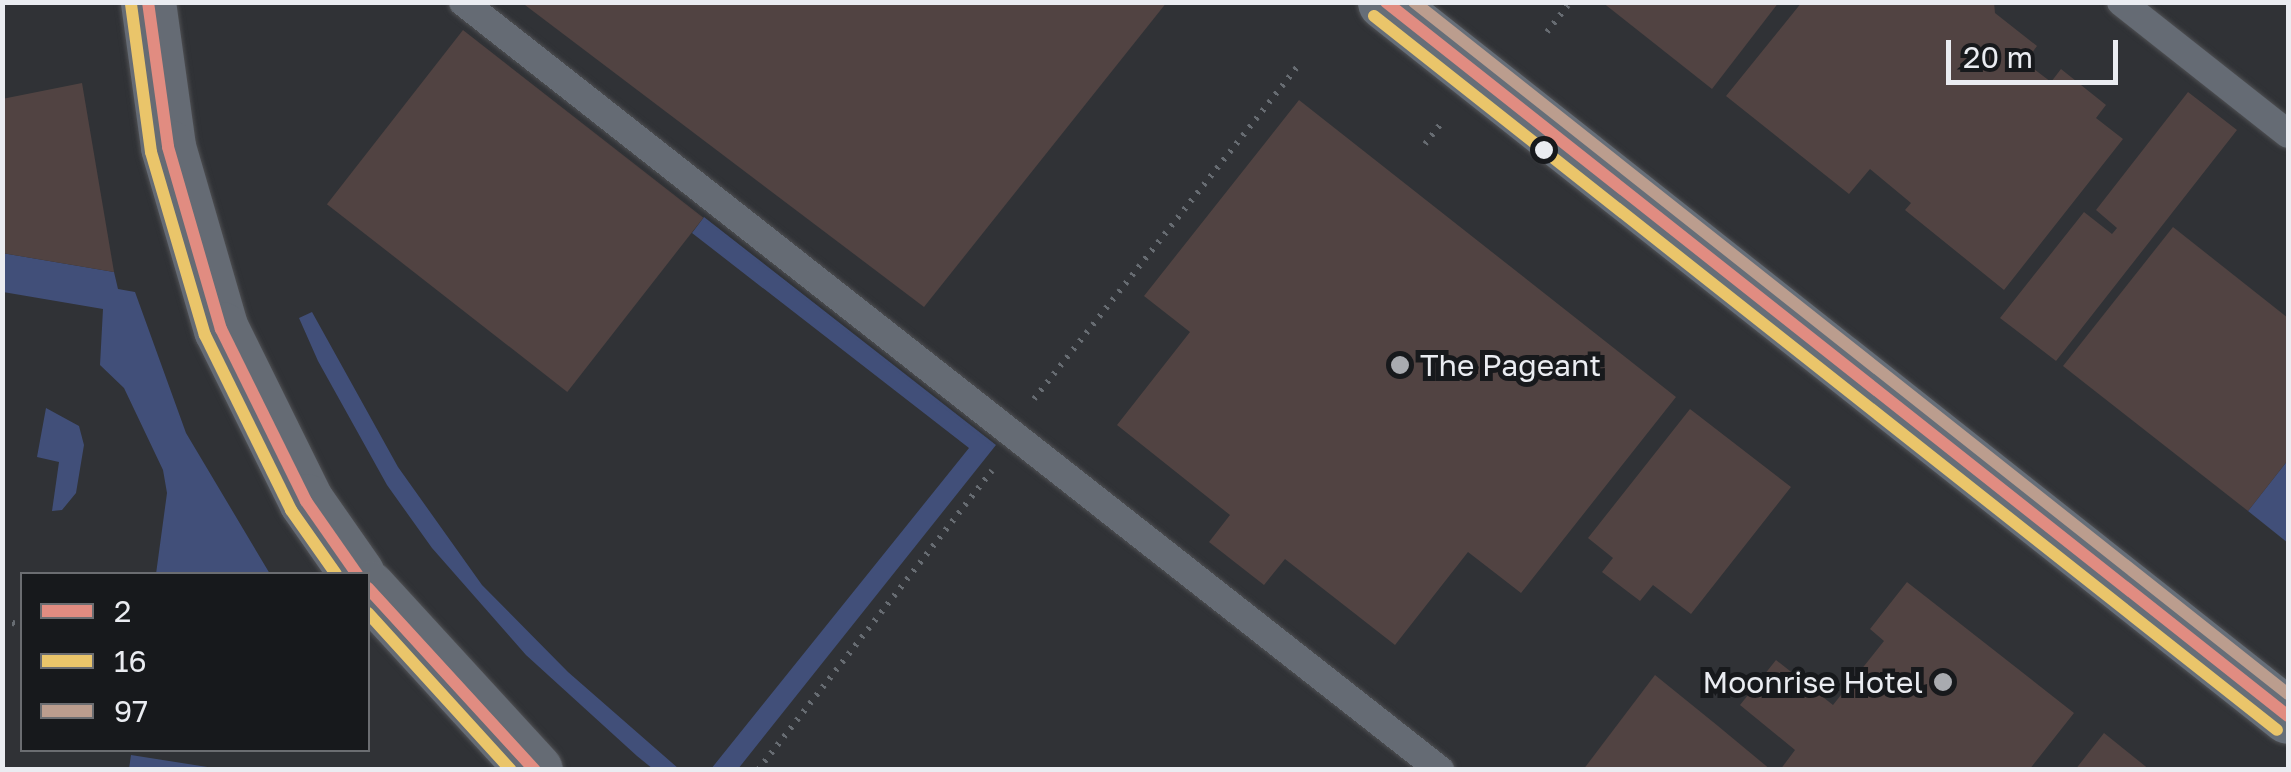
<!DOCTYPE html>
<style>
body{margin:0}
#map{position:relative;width:2291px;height:772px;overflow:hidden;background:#303236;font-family:"Golos Text",sans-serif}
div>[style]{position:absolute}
.green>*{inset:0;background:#414f79}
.building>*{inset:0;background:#514342;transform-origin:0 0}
.path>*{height:6px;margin-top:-3px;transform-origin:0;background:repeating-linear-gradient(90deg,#676c72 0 2.5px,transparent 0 10.5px)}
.roads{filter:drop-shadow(0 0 2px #4f5053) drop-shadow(0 0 2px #4f5053)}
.service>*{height:28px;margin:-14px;padding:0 14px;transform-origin:14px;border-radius:14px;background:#656b74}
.tertiary>*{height:55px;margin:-27.5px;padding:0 27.5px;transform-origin:27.5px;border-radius:27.5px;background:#656b74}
.secondary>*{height:55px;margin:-27.5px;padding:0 27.5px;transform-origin:27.5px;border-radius:27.5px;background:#666e78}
.bus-1>*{height:12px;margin:-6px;padding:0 6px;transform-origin:6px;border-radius:6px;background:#e18c81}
.bus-2>*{height:12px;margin:-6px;padding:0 6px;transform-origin:6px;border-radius:6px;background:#eac56a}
.bus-3>*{height:12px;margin:-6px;padding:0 6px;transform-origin:6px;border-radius:6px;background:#bb9d8e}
.dots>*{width:28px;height:28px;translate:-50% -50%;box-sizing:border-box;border:5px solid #17191c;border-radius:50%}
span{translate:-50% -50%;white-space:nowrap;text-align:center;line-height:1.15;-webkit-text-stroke:10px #17191c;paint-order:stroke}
.poi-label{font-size:30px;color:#eaecf1}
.left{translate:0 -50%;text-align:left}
.right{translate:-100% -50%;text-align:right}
.frame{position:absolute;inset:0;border:5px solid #eaecf1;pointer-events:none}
.legend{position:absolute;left:20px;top:572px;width:350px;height:180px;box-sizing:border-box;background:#17191c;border:2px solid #6b6d71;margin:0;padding:12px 18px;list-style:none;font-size:30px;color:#eaecf1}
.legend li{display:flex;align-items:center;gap:20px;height:50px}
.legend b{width:50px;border:2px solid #6b6d71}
.scale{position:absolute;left:1946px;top:40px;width:172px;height:45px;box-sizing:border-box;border:5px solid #eaecf1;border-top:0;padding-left:12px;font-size:30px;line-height:35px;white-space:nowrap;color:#eaecf1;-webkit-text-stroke:8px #17191c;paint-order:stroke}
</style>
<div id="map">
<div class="green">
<div style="clip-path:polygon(704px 217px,996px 445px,738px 769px,711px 769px,969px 448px,692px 233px)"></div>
<div style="clip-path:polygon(2px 253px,114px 272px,118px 289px,135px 292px,186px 433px,270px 574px,156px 574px,167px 493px,163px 470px,124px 388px,100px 365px,103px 309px,3px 292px)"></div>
<div style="clip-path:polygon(312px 312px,398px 467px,482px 585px,568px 672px,679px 769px,653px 769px,637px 756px,526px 655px,432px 548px,387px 485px,318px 361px,299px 318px)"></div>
<div style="clip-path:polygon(46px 408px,79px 426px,84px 445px,76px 493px,62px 510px,52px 511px,59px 462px,37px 457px)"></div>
<div style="clip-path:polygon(2288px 460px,2288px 543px,2248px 511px)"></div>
<div style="clip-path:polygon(131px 755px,220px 769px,129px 769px)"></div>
</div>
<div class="building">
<div style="clip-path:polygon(521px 2px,1167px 2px,924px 307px)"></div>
<div style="clip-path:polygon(1602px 2px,1779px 2px,1712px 89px)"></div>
<div style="clip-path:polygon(1802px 2px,1994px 2px,1995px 13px,2037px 46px,2025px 62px,2051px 82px,2061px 69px,2106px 105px,2096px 118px,2123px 139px,2004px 290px,1905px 210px,1911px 203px,1870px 169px,1849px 194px,1726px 96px)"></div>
<div style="left:463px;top:30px;width:305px;height:221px;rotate:38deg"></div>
<div style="clip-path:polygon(82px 83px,114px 272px,2px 253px,2px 99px)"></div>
<div style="clip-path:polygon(2188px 92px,2237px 130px,2056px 361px,2000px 318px,2084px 212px,2112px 234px,2117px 228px,2096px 210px)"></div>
<div style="clip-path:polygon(1299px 100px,1676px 397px,1521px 593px,1468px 552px,1395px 645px,1285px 559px,1264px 585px,1209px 542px,1230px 515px,1117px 425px,1190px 332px,1144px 296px)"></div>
<div style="clip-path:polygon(2173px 227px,2288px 318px,2288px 460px,2248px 511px,2063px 366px)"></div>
<div style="clip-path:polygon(1690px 409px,1791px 487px,1691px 614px,1653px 585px,1640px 601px,1602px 572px,1613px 558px,1588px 538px)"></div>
<div style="clip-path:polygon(1907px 582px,2074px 713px,2029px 770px,1780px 770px,1795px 750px,1740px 705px,1776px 660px,1833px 705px,1884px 641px,1870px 629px)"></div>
<div style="clip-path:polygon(1655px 675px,1718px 726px,1771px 770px,1583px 770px)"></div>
<div style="clip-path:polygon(2104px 733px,2150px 770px,2075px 770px)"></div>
</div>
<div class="path">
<div style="left:1547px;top:32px;width:34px;rotate:-52deg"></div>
<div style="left:1425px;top:144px;width:24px;rotate:-52deg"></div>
<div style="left:1034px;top:399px;width:424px;rotate:-51.6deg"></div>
<div style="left:2px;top:621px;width:20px;rotate:11deg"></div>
<div style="left:758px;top:770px;width:380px;rotate:-52deg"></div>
</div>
<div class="roads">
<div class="service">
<div style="left:463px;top:2px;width:1243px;rotate:38.17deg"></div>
<div style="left:2121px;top:2px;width:213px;rotate:38.3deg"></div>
</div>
<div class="tertiary">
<div style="left:148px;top:2px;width:146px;rotate:82.1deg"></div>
<div style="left:168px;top:147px;width:190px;rotate:73.8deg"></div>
<div style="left:221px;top:329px;width:192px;rotate:63.7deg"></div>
<div style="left:306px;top:501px;width:89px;rotate:55.1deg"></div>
<div style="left:368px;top:588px;width:247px;rotate:47.5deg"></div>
</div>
<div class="secondary">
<div style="left:1385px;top:2px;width:1151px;rotate:38.33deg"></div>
</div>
</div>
<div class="bus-1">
<div style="left:148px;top:2px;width:146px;rotate:82.1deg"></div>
<div style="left:168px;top:147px;width:190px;rotate:73.8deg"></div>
<div style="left:221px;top:329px;width:192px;rotate:63.7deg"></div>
<div style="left:306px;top:501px;width:89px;rotate:55.1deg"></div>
<div style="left:1386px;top:2px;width:1150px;rotate:38.36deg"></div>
<div style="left:368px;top:588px;width:247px;rotate:47.5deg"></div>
</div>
<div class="bus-2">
<div style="left:131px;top:4px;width:149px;rotate:82.3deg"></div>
<div style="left:151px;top:152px;width:191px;rotate:73.6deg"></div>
<div style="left:205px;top:335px;width:195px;rotate:63.8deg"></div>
<div style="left:291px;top:510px;width:78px;rotate:54.9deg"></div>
<div style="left:1374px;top:16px;width:1151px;rotate:38.33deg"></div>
<div style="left:368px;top:613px;width:212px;rotate:47.7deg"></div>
</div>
<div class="bus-3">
<div style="left:1414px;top:2px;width:1115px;rotate:38.37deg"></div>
</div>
<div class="dots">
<div style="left:1544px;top:150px;background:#eaecf1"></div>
<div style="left:1400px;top:365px;background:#a9abb0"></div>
<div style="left:1943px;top:682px;background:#a9abb0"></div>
</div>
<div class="poi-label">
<span class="left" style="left:1420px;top:365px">The Pageant</span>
<span class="right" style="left:1923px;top:682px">Moonrise Hotel</span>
</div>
<div class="frame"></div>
<ul class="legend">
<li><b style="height:12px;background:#e18c81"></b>2</li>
<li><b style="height:12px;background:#eac56a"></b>16</li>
<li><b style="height:12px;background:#bb9d8e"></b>97</li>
</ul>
<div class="scale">20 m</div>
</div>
